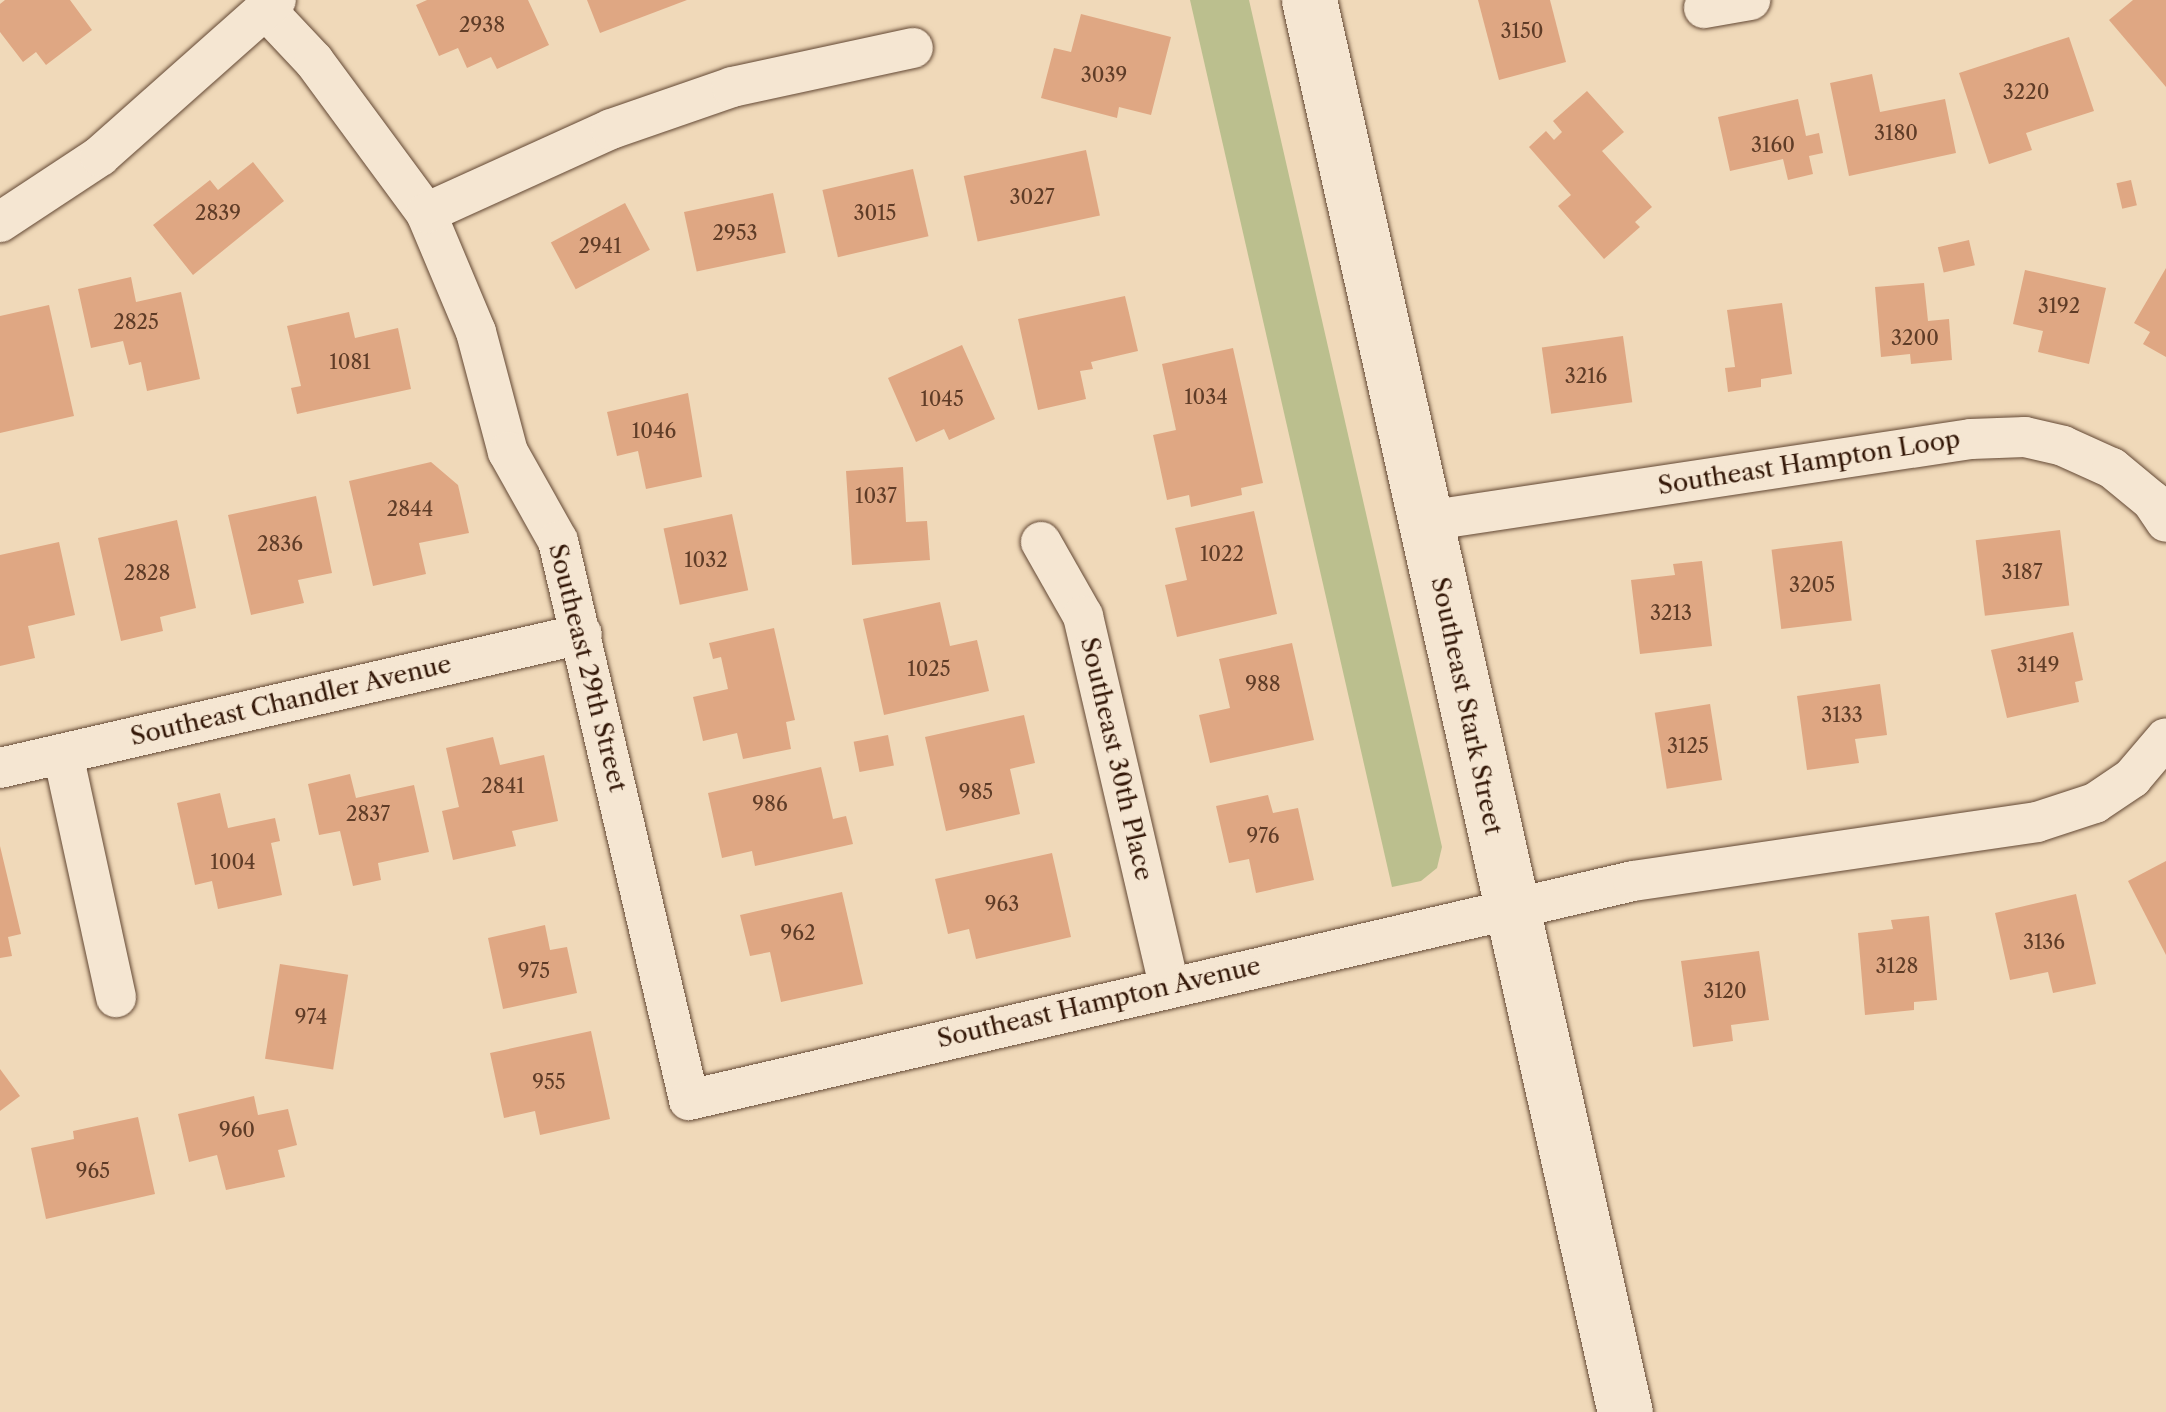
<!DOCTYPE html>
<style>
body{margin:0}
#map{position:relative;width:2166px;height:1412px;overflow:hidden;background:#f0d9b9;font-family:"Libre Caslon Text",serif}
div>[style]{position:absolute}
.green>*{inset:0;background:#bbbf8e}
.building>*{inset:0;background:#dfa783;transform-origin:0 0}
.roads{filter:drop-shadow(0 0 2px #634834) drop-shadow(0 0 2px #634834)}
.minor>*{height:40px;margin:-20px;padding:0 20px;transform-origin:20px;border-radius:20px;background:#f5e6d2}
.secondary>*{height:55px;margin:-27.5px;padding:0 27.5px;transform-origin:27.5px;border-radius:27.5px;background:#f5e6d2}
span{translate:-50% -50%;white-space:nowrap;text-align:center;line-height:1.15;-webkit-text-stroke:8px #f5e6d2;paint-order:stroke}
.number-label{font-size:20px;color:#5f3c27}
.number-label span{-webkit-text-stroke-width:0}
.street-label{font-size:25px;color:#341808}
</style>
<div id="map">
<div class="green">
<div style="clip-path:polygon(1190px 0,1249px 0,1442px 847px,1437px 868px,1421px 881px,1392px 887px)"></div>
</div>
<div class="building">
<div style="clip-path:polygon(5px 0,70px 0,92px 30px,46px 65px,36px 52px,23px 62px,0 32px,0 4px)"></div>
<div style="clip-path:polygon(427px 0,528px 0,549px 45px,497px 69px,491px 57px,467px 68px,458px 48px,439px 56px,416px 5px)"></div>
<div style="clip-path:polygon(587px 0,687px 0,600px 33px)"></div>
<div style="clip-path:polygon(1478px 0,1550px 0,1566px 62px,1499px 80px)"></div>
<div style="clip-path:polygon(2133px 0,2166px 0,2166px 87px,2109px 20px)"></div>
<div style="clip-path:polygon(1081px 14px,1171px 37px,1151px 115px,1119px 107px,1117px 118px,1041px 98px,1054px 48px,1071px 52px)"></div>
<div style="clip-path:polygon(2069px 37px,2094px 111px,2026px 133px,2032px 150px,1989px 164px,1959px 73px)"></div>
<div style="clip-path:polygon(1872px 74px,1880px 112px,1945px 99px,1956px 153px,1849px 176px,1830px 83px)"></div>
<div style="clip-path:polygon(1587px 91px,1624px 132px,1602px 151px,1652px 207px,1635px 222px,1640px 227px,1604px 259px,1558px 206px,1571px 195px,1529px 147px,1546px 131px,1554px 140px,1562px 132px,1553px 121px)"></div>
<div style="clip-path:polygon(1798px 99px,1806px 136px,1819px 133px,1823px 153px,1809px 156px,1813px 174px,1788px 180px,1783px 159px,1730px 171px,1718px 117px)"></div>
<div style="left:1086px;top:150px;width:67px;height:125px;rotate:78deg"></div>
<div style="clip-path:polygon(253px 162px,284px 201px,193px 275px,153px 225px,210px 180px,218px 190px)"></div>
<div style="left:913px;top:169px;width:69px;height:93px;rotate:77deg"></div>
<div style="left:2131px;top:180px;width:26px;height:15px;rotate:77deg"></div>
<div style="left:773px;top:193px;width:61px;height:91px;rotate:78deg"></div>
<div style="left:625px;top:203px;width:53px;height:84px;rotate:62deg"></div>
<div style="left:1969px;top:240px;width:26px;height:32px;rotate:77deg"></div>
<div style="clip-path:polygon(2166px 268px,2166px 357px,2143px 344px,2150px 332px,2134px 323px)"></div>
<div style="clip-path:polygon(2025px 270px,2106px 288px,2089px 364px,2038px 352px,2043px 331px,2013px 324px)"></div>
<div style="clip-path:polygon(131px 277px,136px 302px,181px 292px,200px 379px,147px 391px,141px 362px,129px 365px,123px 341px,91px 348px,78px 289px)"></div>
<div style="clip-path:polygon(1924px 283px,1928px 321px,1949px 319px,1952px 360px,1911px 364px,1910px 354px,1881px 357px,1875px 287px)"></div>
<div style="clip-path:polygon(1125px 296px,1138px 351px,1091px 362px,1093px 369px,1080px 371px,1086px 399px,1038px 410px,1018px 319px)"></div>
<div style="clip-path:polygon(1782px 303px,1792px 374px,1761px 379px,1761px 387px,1728px 392px,1725px 368px,1735px 367px,1727px 310px)"></div>
<div style="clip-path:polygon(49px 305px,74px 416px,0 433px,0 316px)"></div>
<div style="clip-path:polygon(349px 312px,355px 338px,398px 328px,411px 389px,297px 414px,291px 388px,301px 386px,287px 326px)"></div>
<div style="left:1623px;top:336px;width:67px;height:82px;rotate:82deg"></div>
<div style="clip-path:polygon(962px 345px,995px 419px,949px 440px,944px 429px,916px 442px,888px 378px)"></div>
<div style="clip-path:polygon(1233px 348px,1263px 483px,1241px 488px,1242px 495px,1191px 507px,1189px 495px,1167px 500px,1153px 435px,1176px 430px,1162px 364px)"></div>
<div style="clip-path:polygon(688px 393px,702px 477px,646px 489px,638px 451px,617px 456px,607px 412px)"></div>
<div style="clip-path:polygon(431px 462px,458px 485px,469px 533px,419px 543px,426px 574px,373px 586px,349px 481px)"></div>
<div style="clip-path:polygon(903px 467px,906px 522px,927px 521px,930px 560px,852px 565px,846px 471px)"></div>
<div style="clip-path:polygon(316px 496px,332px 573px,298px 580px,304px 603px,251px 615px,228px 515px)"></div>
<div style="clip-path:polygon(1254px 511px,1277px 614px,1177px 637px,1165px 585px,1187px 580px,1175px 528px)"></div>
<div style="left:732px;top:514px;width:78px;height:70px;rotate:78deg"></div>
<div style="clip-path:polygon(177px 520px,196px 608px,160px 617px,163px 631px,121px 641px,98px 538px)"></div>
<div style="left:2060px;top:530px;width:76px;height:85px;rotate:83deg"></div>
<div style="left:1842px;top:541px;width:80px;height:71px;rotate:83deg"></div>
<div style="clip-path:polygon(59px 542px,75px 615px,28px 626px,35px 658px,0 666px,0 555px)"></div>
<div style="clip-path:polygon(1702px 561px,1712px 646px,1640px 654px,1631px 580px,1675px 575px,1673px 564px)"></div>
<div style="clip-path:polygon(940px 602px,950px 646px,977px 640px,989px 691px,884px 715px,863px 619px)"></div>
<div style="clip-path:polygon(774px 628px,795px 720px,786px 722px,791px 749px,743px 759px,737px 733px,703px 741px,693px 697px,728px 689px,721px 657px,713px 659px,709px 643px)"></div>
<div style="clip-path:polygon(2073px 632px,2083px 680px,2075px 682px,2079px 702px,2007px 718px,1991px 650px)"></div>
<div style="clip-path:polygon(1292px 643px,1314px 740px,1210px 763px,1199px 715px,1230px 708px,1219px 659px)"></div>
<div style="clip-path:polygon(1880px 684px,1887px 735px,1855px 739px,1859px 763px,1807px 770px,1797px 696px)"></div>
<div style="left:1710px;top:704px;width:77px;height:56px;rotate:81deg"></div>
<div style="clip-path:polygon(1024px 715px,1035px 763px,1010px 769px,1020px 814px,946px 831px,925px 737px)"></div>
<div style="left:888px;top:735px;width:31px;height:35px;rotate:79deg"></div>
<div style="clip-path:polygon(493px 737px,500px 765px,544px 755px,558px 821px,512px 831px,516px 846px,453px 860px,442px 811px,459px 807px,446px 748px)"></div>
<div style="clip-path:polygon(821px 767px,833px 819px,846px 816px,853px 844px,755px 866px,752px 851px,722px 858px,708px 793px)"></div>
<div style="clip-path:polygon(350px 774px,356px 798px,414px 785px,429px 852px,378px 863px,381px 880px,353px 886px,340px 831px,319px 835px,308px 784px)"></div>
<div style="clip-path:polygon(220px 793px,228px 828px,275px 818px,280px 841px,271px 843px,282px 895px,218px 909px,212px 881px,195px 885px,177px 803px)"></div>
<div style="clip-path:polygon(1268px 795px,1273px 813px,1298px 808px,1314px 880px,1256px 893px,1249px 859px,1229px 863px,1216px 806px)"></div>
<div style="clip-path:polygon(0 846px,21px 934px,8px 937px,12px 956px,0 958px)"></div>
<div style="clip-path:polygon(1052px 853px,1071px 937px,976px 959px,969px 929px,948px 934px,935px 879px)"></div>
<div style="clip-path:polygon(2166px 861px,2166px 955px,2128px 881px)"></div>
<div style="clip-path:polygon(842px 892px,863px 984px,781px 1002px,770px 952px,750px 956px,740px 915px)"></div>
<div style="clip-path:polygon(2076px 894px,2096px 984px,2053px 993px,2048px 972px,2010px 980px,1995px 913px)"></div>
<div style="clip-path:polygon(1929px 916px,1937px 1000px,1914px 1002px,1914px 1010px,1865px 1015px,1858px 933px,1893px 929px,1891px 920px)"></div>
<div style="clip-path:polygon(545px 925px,550px 950px,567px 947px,577px 993px,503px 1009px,488px 938px)"></div>
<div style="clip-path:polygon(1759px 951px,1769px 1020px,1731px 1025px,1733px 1041px,1693px 1047px,1681px 961px)"></div>
<div style="left:280px;top:964px;width:69px;height:96px;rotate:9deg"></div>
<div style="clip-path:polygon(591px 1031px,610px 1119px,540px 1135px,535px 1111px,504px 1118px,490px 1053px)"></div>
<div style="clip-path:polygon(0 1069px,20px 1096px,0 1111px)"></div>
<div style="clip-path:polygon(254px 1096px,258px 1115px,288px 1109px,297px 1145px,278px 1150px,285px 1177px,226px 1190px,217px 1155px,189px 1162px,178px 1114px)"></div>
<div style="clip-path:polygon(138px 1117px,155px 1194px,46px 1219px,31px 1148px,74px 1139px,73px 1131px)"></div>
</div>
<div class="roads">
<div class="minor">
<div style="left:1704px;top:8px;width:47px;rotate:-9.9deg"></div>
<div style="left:266px;top:10px;width:70px;rotate:46.7deg"></div>
<div style="left:314px;top:61px;width:189px;rotate:53.6deg"></div>
<div style="left:426px;top:213px;width:129px;rotate:67.2deg"></div>
<div style="left:476px;top:332px;width:124px;rotate:75.1deg"></div>
<div style="left:508px;top:452px;width:102px;rotate:60.7deg"></div>
<div style="left:558px;top:541px;width:574px;rotate:76.81deg"></div>
<div style="left:689px;top:1100px;width:969px;rotate:-13.06deg"></div>
<div style="left:1633px;top:881px;width:408px;rotate:-8.3deg"></div>
<div style="left:2037px;top:822px;width:61px;rotate:-18.1deg"></div>
<div style="left:2095px;top:803px;width:45px;rotate:-34deg"></div>
<div style="left:2132px;top:778px;width:52px;rotate:-49.6deg"></div>
<div style="left:426px;top:213px;width:203px;rotate:-24.4deg"></div>
<div style="left:611px;top:129px;width:128px;rotate:-19.1deg"></div>
<div style="left:732px;top:87px;width:185px;rotate:-12.2deg"></div>
<div style="left:0;top:222px;width:120px;rotate:-33.4deg"></div>
<div style="left:100px;top:156px;width:235px;rotate:-41.6deg"></div>
<div style="left:1426px;top:521px;width:551px;rotate:-8.56deg"></div>
<div style="left:1971px;top:439px;width:54px;rotate:-2.1deg"></div>
<div style="left:2025px;top:437px;width:39px;rotate:13deg"></div>
<div style="left:2063px;top:446px;width:54px;rotate:24.2deg"></div>
<div style="left:2112px;top:468px;width:52px;rotate:39.5deg"></div>
<div style="left:2152px;top:501px;width:25px;rotate:56deg"></div>
<div style="left:1041px;top:542px;width:85px;rotate:60.4deg"></div>
<div style="left:1083px;top:616px;width:380px;rotate:76.9deg"></div>
<div style="left:63px;top:754px;width:249px;rotate:77.7deg"></div>
<div style="left:0;top:768px;width:597px;rotate:-12.97deg"></div>
</div>
<div class="secondary">
<div style="left:1309px;top:0;width:1447px;rotate:77.39deg"></div>
</div>
</div>
<div class="number-label">
<span style="left:482px;top:25px">2938</span>
<span style="left:1522px;top:31px">3150</span>
<span style="left:1104px;top:75px">3039</span>
<span style="left:2026px;top:92px">3220</span>
<span style="left:1896px;top:133px">3180</span>
<span style="left:1773px;top:145px">3160</span>
<span style="left:1032px;top:197px">3027</span>
<span style="left:218px;top:213px">2839</span>
<span style="left:875px;top:213px">3015</span>
<span style="left:735px;top:233px">2953</span>
<span style="left:600px;top:246px">2941</span>
<span style="left:2059px;top:306px">3192</span>
<span style="left:136px;top:322px">2825</span>
<span style="left:1915px;top:338px">3200</span>
<span style="left:350px;top:362px">1081</span>
<span style="left:1586px;top:376px">3216</span>
<span style="left:1206px;top:397px">1034</span>
<span style="left:942px;top:399px">1045</span>
<span style="left:654px;top:431px">1046</span>
<span style="left:876px;top:496px">1037</span>
<span style="left:410px;top:509px">2844</span>
<span style="left:280px;top:544px">2836</span>
<span style="left:1222px;top:554px">1022</span>
<span style="left:706px;top:560px">1032</span>
<span style="left:2022px;top:572px">3187</span>
<span style="left:147px;top:573px">2828</span>
<span style="left:1812px;top:585px">3205</span>
<span style="left:1671px;top:613px">3213</span>
<span style="left:2038px;top:665px">3149</span>
<span style="left:929px;top:669px">1025</span>
<span style="left:1263px;top:684px">988</span>
<span style="left:1842px;top:715px">3133</span>
<span style="left:1688px;top:746px">3125</span>
<span style="left:503px;top:786px">2841</span>
<span style="left:976px;top:792px">985</span>
<span style="left:770px;top:804px">986</span>
<span style="left:368px;top:814px">2837</span>
<span style="left:1263px;top:836px">976</span>
<span style="left:233px;top:862px">1004</span>
<span style="left:1002px;top:904px">963</span>
<span style="left:798px;top:933px">962</span>
<span style="left:2044px;top:942px">3136</span>
<span style="left:1897px;top:966px">3128</span>
<span style="left:534px;top:971px">975</span>
<span style="left:1725px;top:991px">3120</span>
<span style="left:311px;top:1017px">974</span>
<span style="left:549px;top:1082px">955</span>
<span style="left:237px;top:1130px">960</span>
<span style="left:93px;top:1171px">965</span>
</div>
<div class="street-label">
<span style="left:1809px;top:463px;rotate:-9deg">Southeast Hampton Loop</span>
<span style="left:587px;top:668px;rotate:76deg">Southeast 29th Street</span>
<span style="left:291px;top:701px;rotate:-13deg">Southeast Chandler Avenue</span>
<span style="left:1466px;top:706px;rotate:78deg">Southeast Stark Street</span>
<span style="left:1116px;top:759px;rotate:77deg">Southeast 30th Place</span>
<span style="left:1099px;top:1003px;rotate:-13deg">Southeast Hampton Avenue</span>
</div>
</div>
